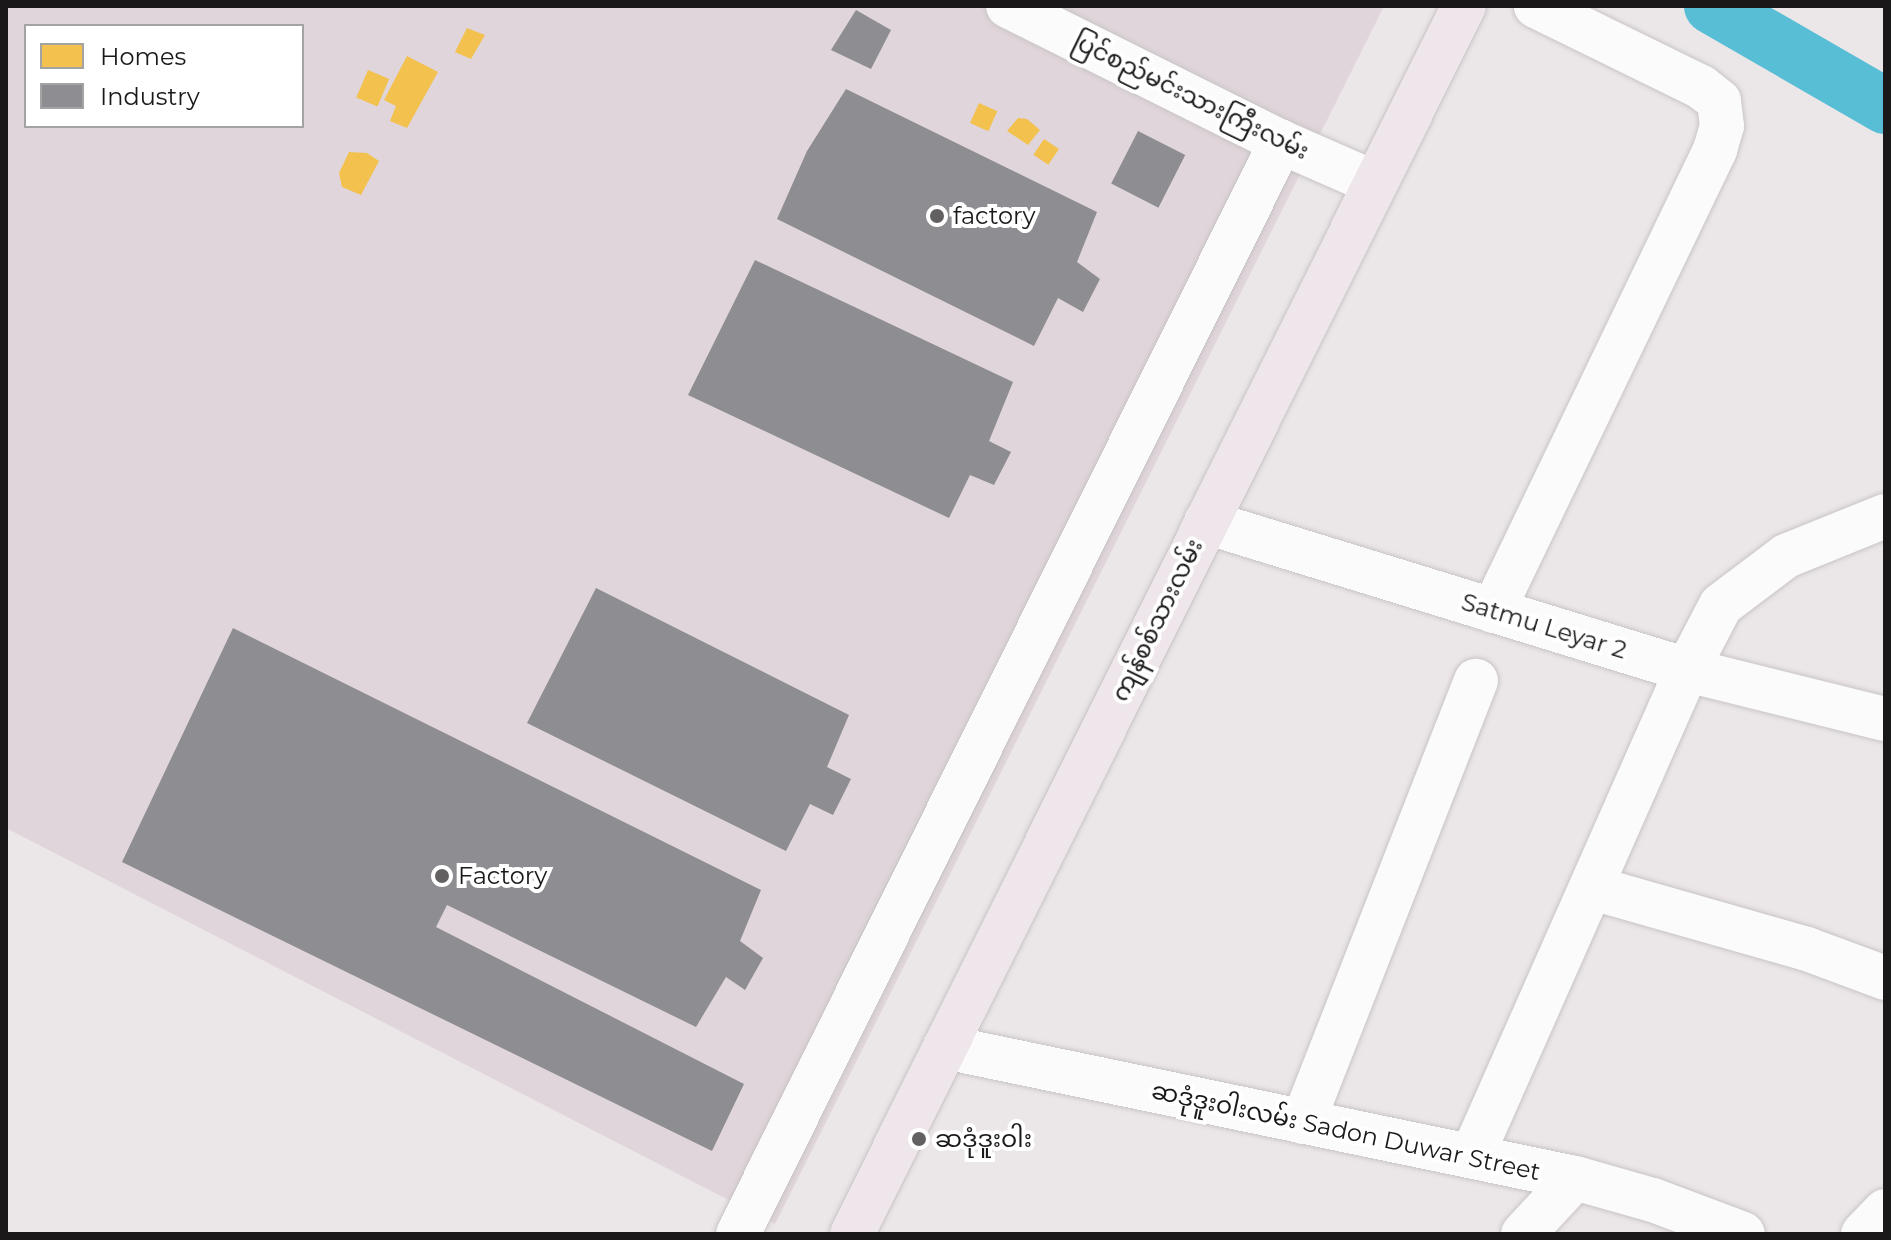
<!DOCTYPE html>
<meta charset="utf-8">
<style>
body{margin:0}
#map{position:relative;width:1891px;height:1240px;overflow:hidden;background:#ebe6e8;font-family:Montserrat,"Noto Sans Myanmar",sans-serif}
div>[style]{position:absolute}
.built>*{inset:0;background:#e0d5da}
.homes>*{inset:0;background:#f2c14e;transform-origin:0 0}
.industry>*{inset:0;background:#8d8d92;transform-origin:0 0}
.river>*{height:56px;margin:-28px;padding:0 28px;transform-origin:28px;border-radius:28px;background:#57bed6}
.roads{filter:drop-shadow(0 0 2px #c8c4c6) drop-shadow(0 0 2px #c8c4c6)}
.minor>*{height:44px;margin:-22px;padding:0 22px;transform-origin:22px;border-radius:22px;background:#fcfbfc}
.major>*{height:44px;margin:-22px;padding:0 22px;transform-origin:22px;border-radius:22px;background:#eee6ea}
.dots>*{width:22px;height:22px;translate:-50% -50%;box-sizing:border-box;border:4px solid #fff;border-radius:50%}
span{translate:-50% -50%;white-space:nowrap;text-align:center;line-height:1.15;-webkit-text-stroke:8px #fff;paint-order:stroke}
.street-label{font-size:24px;color:#1a1819}
.poi-label{font-size:24px;color:#1a1819}
.left{translate:0 -50%;text-align:left}
.frame{position:absolute;inset:0;border:8px solid #1a1819;pointer-events:none}
.legend{position:absolute;left:24px;top:24px;width:280px;height:104px;box-sizing:border-box;background:#fff;border:2px solid #a3a3a3;margin:0;padding:10px 14px;list-style:none;font-size:24px;color:#1a1819}
.legend li{display:flex;align-items:center;gap:16px;height:40px}
.legend b{width:40px;border:2px solid #a3a3a3}
</style>
<div id="map">
<div class="built">
<div style="clip-path:polygon(evenodd,6px 6px,1384px 6px,775px 1224px,6px 828px,6px 6px,26px 26px,302px 26px,302px 126px,26px 126px,26px 26px)"></div>
</div>
<div class="homes">
<div style="clip-path:polygon(467px 28px,485px 35px,471px 59px,455px 52px)"></div>
<div style="clip-path:polygon(407px 56px,438px 72px,407px 128px,390px 121px,396px 106px,384px 100px)"></div>
<div style="left:368px;top:70px;width:23px;height:30px;rotate:23deg"></div>
<div style="left:979px;top:103px;width:20px;height:22px;rotate:24deg"></div>
<div style="clip-path:polygon(1018px 118px,1027px 119px,1040px 130px,1028px 145px,1007px 131px)"></div>
<div style="left:1044px;top:139px;width:18px;height:19px;rotate:34deg"></div>
<div style="clip-path:polygon(349px 152px,367px 153px,379px 161px,361px 195px,342px 187px,339px 173px)"></div>
</div>
<div class="industry">
<div style="clip-path:polygon(856px 10px,891px 30px,871px 69px,831px 50px)"></div>
<div style="clip-path:polygon(846px 89px,1097px 212px,1077px 262px,1100px 279px,1083px 312px,1058px 298px,1034px 346px,777px 219px,807px 151px)"></div>
<div style="left:1138px;top:131px;width:53px;height:59px;rotate:27deg"></div>
<div style="clip-path:polygon(755px 260px,1013px 382px,989px 441px,1011px 452px,994px 485px,970px 475px,949px 518px,688px 395px)"></div>
<div style="clip-path:polygon(596px 588px,849px 715px,827px 767px,851px 779px,833px 815px,810px 804px,786px 851px,527px 723px)"></div>
<div style="clip-path:polygon(233px 628px,761px 890px,740px 941px,763px 958px,745px 990px,726px 977px,696px 1027px,447px 905px,436px 927px,744px 1084px,712px 1151px,122px 862px)"></div>
</div>
<div class="river">
<div style="left:1712px;top:6px;width:200px;rotate:30deg"></div>
</div>
<div class="roads">
<div class="minor">
<div style="left:1008px;top:6px;width:305px;rotate:26.5deg"></div>
<div style="left:1281px;top:142px;width:103px;rotate:23.6deg"></div>
<div style="left:1206px;top:522px;width:503px;rotate:17.1deg"></div>
<div style="left:1687px;top:670px;width:204px;rotate:13.9deg"></div>
<div style="left:1493px;top:611px;width:512px;rotate:-64.29deg"></div>
<div style="left:1715px;top:150px;width:25px;rotate:-74deg"></div>
<div style="left:1722px;top:126px;width:25px;rotate:-97deg"></div>
<div style="left:1719px;top:101px;width:23px;rotate:-142deg"></div>
<div style="left:1701px;top:87px;width:184px;rotate:-153.9deg"></div>
<div style="left:1593px;top:888px;width:223px;rotate:15.9deg"></div>
<div style="left:1807px;top:949px;width:83px;rotate:20.4deg"></div>
<div style="left:945px;top:1047px;width:643px;rotate:11.75deg"></div>
<div style="left:1575px;top:1178px;width:81px;rotate:15.8deg"></div>
<div style="left:1653px;top:1200px;width:96px;rotate:20.7deg"></div>
<div style="left:1303px;top:1122px;width:474px;rotate:-68.6deg"></div>
<div style="left:1472px;top:1156px;width:531px;rotate:-66.14deg"></div>
<div style="left:1687px;top:670px;width:73px;rotate:-62.4deg"></div>
<div style="left:1721px;top:605px;width:81px;rotate:-37deg"></div>
<div style="left:1786px;top:556px;width:107px;rotate:-22deg"></div>
<div style="left:738px;top:1234px;width:1220px;rotate:-63.56deg"></div>
<div style="left:1523px;top:1234px;width:76px;rotate:-47.1deg"></div>
<div style="left:1863px;top:1234px;width:32px;rotate:-46deg"></div>
</div>
<div class="major">
<div style="left:852px;top:1234px;width:1372px;rotate:-63.51deg"></div>
</div>
</div>
<div class="dots">
<div style="left:937px;top:216px;background:#636061"></div>
<div style="left:442px;top:876px;background:#636061"></div>
<div style="left:919px;top:1139px;background:#636061"></div>
</div>
<div class="street-label">
<span style="left:1191px;top:96px;rotate:26deg">ပြင်စည်မင်းသားကြီးလမ်း</span>
<span style="left:1157px;top:620px;rotate:-64deg">ကျန်စစ်သားလမ်း</span>
<span style="left:1544px;top:626px;rotate:17deg">Satmu Leyar 2</span>
<span style="left:1346px;top:1131px;rotate:12deg">ဆဒုံဒူးဝါးလမ်း Sadon Duwar Street</span>
</div>
<div class="poi-label">
<span class="left" style="left:953px;top:216px">factory</span>
<span class="left" style="left:458px;top:876px">Factory</span>
<span class="left" style="left:935px;top:1139px">ဆဒုံဒူးဝါး</span>
</div>
<div class="frame"></div>
<ul class="legend">
<li><b style="height:22px;background:#f2c14e"></b>Homes</li>
<li><b style="height:22px;background:#8d8d92"></b>Industry</li>
</ul>
</div>
